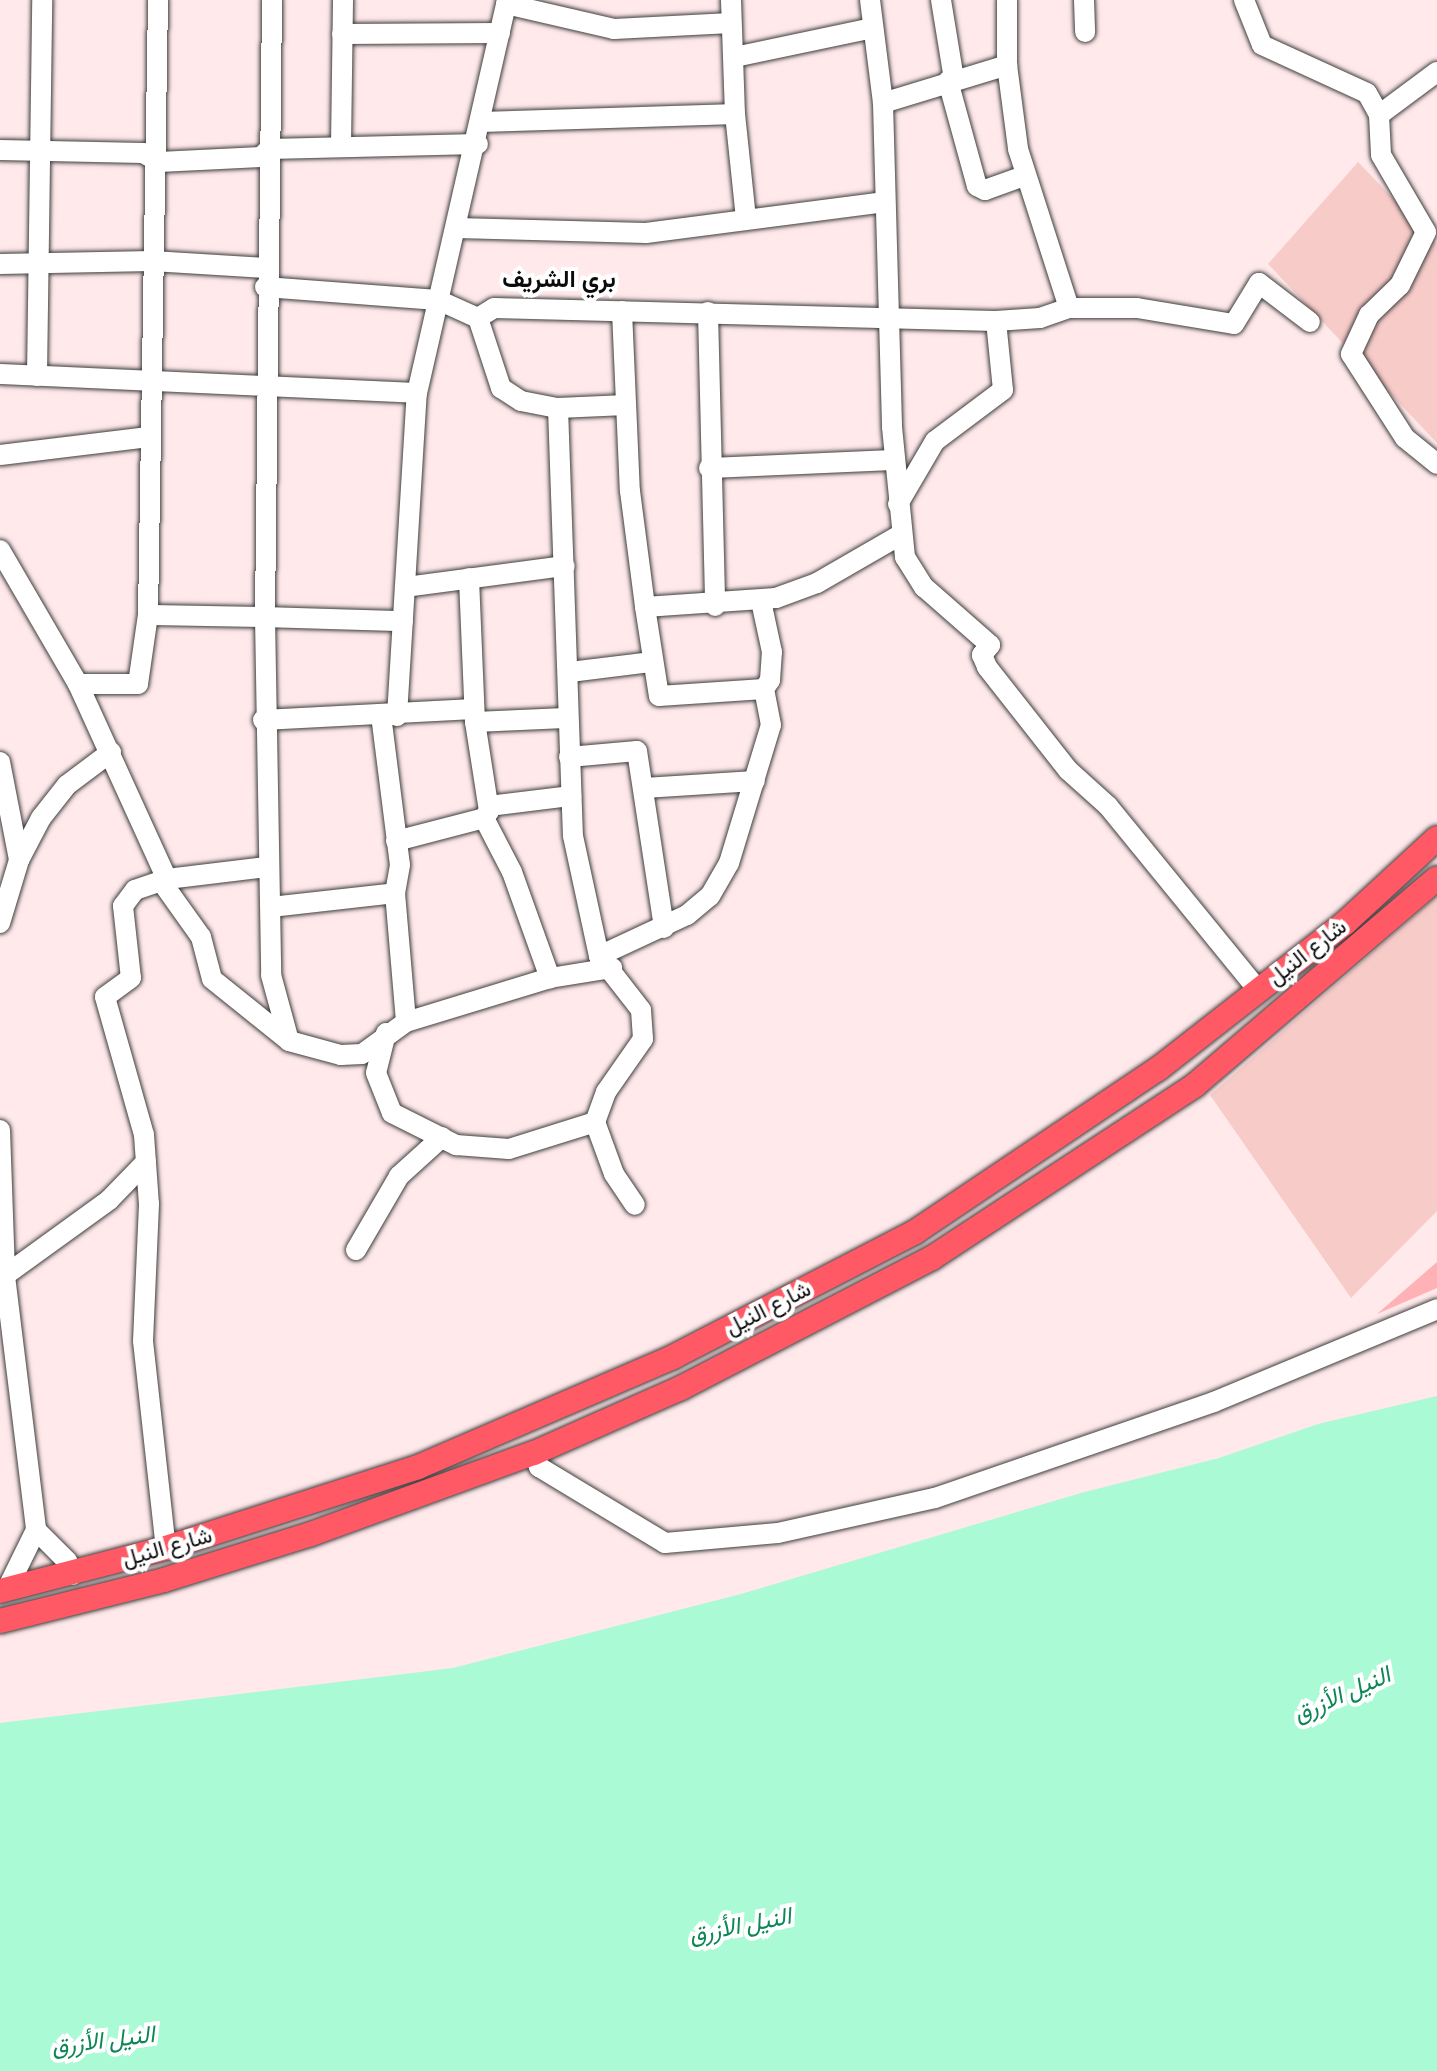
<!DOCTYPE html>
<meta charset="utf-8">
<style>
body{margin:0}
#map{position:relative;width:1437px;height:2071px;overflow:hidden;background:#ffe9ea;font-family:"Times New Roman",Vazirmatn,serif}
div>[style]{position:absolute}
.farmland>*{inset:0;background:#f7cbc8}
.sand>*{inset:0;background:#ffb2b6}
.water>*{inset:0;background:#aafad5}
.roads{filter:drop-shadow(0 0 2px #3e3e3e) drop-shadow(0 0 2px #3e3e3e)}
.minor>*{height:20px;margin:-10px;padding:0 10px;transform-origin:10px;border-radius:10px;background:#fff}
.major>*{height:24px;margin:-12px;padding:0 12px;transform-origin:12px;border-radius:12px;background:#ff5966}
span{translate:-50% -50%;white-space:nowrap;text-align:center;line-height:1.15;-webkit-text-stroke:8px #fff;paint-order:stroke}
.street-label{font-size:22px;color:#0b0b0b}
.neighbourhood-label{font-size:24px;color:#0b0b0b;font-weight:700}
.water-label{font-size:24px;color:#0e8757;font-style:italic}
</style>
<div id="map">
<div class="farmland">
<div style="clip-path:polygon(1358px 162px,1437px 244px,1437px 443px,1268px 264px)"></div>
<div style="clip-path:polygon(1437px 896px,1437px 1211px,1351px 1298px,1210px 1095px)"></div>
</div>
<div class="sand">
<div style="clip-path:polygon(1437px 1262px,1437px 1288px,1377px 1314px)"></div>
</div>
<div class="water">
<div style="clip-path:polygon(1437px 1396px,1437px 2071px,0 2071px,0 1723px,453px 1668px,741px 1594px,1081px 1493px,1219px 1458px,1318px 1424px)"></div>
</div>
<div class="roads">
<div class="minor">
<div style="left:158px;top:0;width:615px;rotate:90.93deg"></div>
<div style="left:148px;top:615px;width:117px;rotate:1deg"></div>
<div style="left:265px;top:617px;width:358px;rotate:89deg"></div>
<div style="left:271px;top:975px;width:68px;rotate:74.7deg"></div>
<div style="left:272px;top:0;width:617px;rotate:90.65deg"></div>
<div style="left:265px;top:617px;width:138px;rotate:1.7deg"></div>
<div style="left:731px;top:0;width:114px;rotate:88deg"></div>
<div style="left:735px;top:114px;width:106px;rotate:84deg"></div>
<div style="left:870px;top:0;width:104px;rotate:82.8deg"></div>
<div style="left:883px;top:103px;width:324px;rotate:88.4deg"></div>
<div style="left:892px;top:427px;width:131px;rotate:84.3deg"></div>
<div style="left:905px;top:557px;width:36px;rotate:58deg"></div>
<div style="left:924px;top:587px;width:88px;rotate:41.3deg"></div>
<div style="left:990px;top:645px;width:13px;rotate:129deg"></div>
<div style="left:982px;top:655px;width:13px;rotate:67deg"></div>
<div style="left:987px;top:667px;width:131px;rotate:51.8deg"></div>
<div style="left:1068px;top:770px;width:54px;rotate:42deg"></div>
<div style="left:1108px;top:806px;width:237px;rotate:50.8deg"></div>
<div style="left:941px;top:0;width:80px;rotate:80.7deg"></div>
<div style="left:1007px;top:0;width:65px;rotate:90deg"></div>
<div style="left:1007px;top:65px;width:85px;rotate:82.5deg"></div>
<div style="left:1018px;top:149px;width:167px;rotate:72.2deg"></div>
<div style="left:1084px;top:0;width:32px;rotate:88deg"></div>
<div style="left:1244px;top:0;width:48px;rotate:68.2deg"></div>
<div style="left:1262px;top:45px;width:115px;rotate:24.6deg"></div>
<div style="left:1367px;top:93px;width:25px;rotate:61deg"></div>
<div style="left:1379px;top:115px;width:72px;rotate:-36.6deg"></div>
<div style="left:506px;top:4px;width:111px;rotate:13deg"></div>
<div style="left:614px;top:29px;width:117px;rotate:-2.9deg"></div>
<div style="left:342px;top:34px;width:158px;rotate:-0.4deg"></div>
<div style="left:735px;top:57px;width:141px;rotate:-11.9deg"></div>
<div style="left:948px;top:81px;width:109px;rotate:74.6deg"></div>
<div style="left:977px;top:186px;width:9px;rotate:27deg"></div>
<div style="left:985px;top:190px;width:41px;rotate:-19.7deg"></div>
<div style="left:883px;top:103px;width:130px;rotate:-17deg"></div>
<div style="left:1379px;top:115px;width:40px;rotate:87.1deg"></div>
<div style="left:1381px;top:155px;width:89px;rotate:59.7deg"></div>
<div style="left:1426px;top:232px;width:59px;rotate:116.1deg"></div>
<div style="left:1400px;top:285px;width:43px;rotate:135.9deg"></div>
<div style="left:1369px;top:315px;width:43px;rotate:114.8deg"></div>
<div style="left:1351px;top:354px;width:100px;rotate:57.3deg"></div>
<div style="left:1405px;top:438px;width:41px;rotate:39.1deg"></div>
<div style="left:483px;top:122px;width:252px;rotate:-1.8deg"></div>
<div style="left:341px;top:145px;width:145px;rotate:-89.2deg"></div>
<div style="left:0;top:150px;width:143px;rotate:1.2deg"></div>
<div style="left:143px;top:153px;width:18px;rotate:29deg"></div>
<div style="left:159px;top:162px;width:102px;rotate:-2.8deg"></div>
<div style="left:261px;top:157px;width:11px;rotate:-45deg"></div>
<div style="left:269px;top:149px;width:209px;rotate:-1.4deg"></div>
<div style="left:457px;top:228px;width:189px;rotate:1.5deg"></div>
<div style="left:646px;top:233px;width:241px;rotate:-7.4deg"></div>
<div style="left:0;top:264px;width:152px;rotate:-1.1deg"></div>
<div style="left:152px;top:261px;width:114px;rotate:3.5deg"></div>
<div style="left:265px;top:287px;width:173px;rotate:4.3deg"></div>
<div style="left:438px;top:300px;width:44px;rotate:24.2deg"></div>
<div style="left:478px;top:318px;width:19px;rotate:-32deg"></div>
<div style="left:494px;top:308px;width:502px;rotate:1.48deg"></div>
<div style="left:996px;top:321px;width:44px;rotate:-3.9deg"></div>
<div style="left:1040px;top:318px;width:31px;rotate:-19deg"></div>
<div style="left:1069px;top:308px;width:68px"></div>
<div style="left:1137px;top:308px;width:98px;rotate:9.4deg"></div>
<div style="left:1234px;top:324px;width:48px;rotate:-58.6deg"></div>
<div style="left:1259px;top:283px;width:64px;rotate:37.4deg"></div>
<div style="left:622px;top:311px;width:180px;rotate:87.5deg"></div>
<div style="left:630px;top:491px;width:117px;rotate:82.6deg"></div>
<div style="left:645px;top:607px;width:131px;rotate:-3.9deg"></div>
<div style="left:776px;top:598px;width:44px;rotate:-20.1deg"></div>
<div style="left:817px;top:583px;width:96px;rotate:-30deg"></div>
<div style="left:708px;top:312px;width:294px;rotate:88.6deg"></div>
<div style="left:478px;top:318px;width:74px;rotate:71.8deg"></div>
<div style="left:501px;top:388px;width:24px;rotate:33deg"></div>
<div style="left:521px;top:401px;width:38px;rotate:11deg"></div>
<div style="left:558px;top:408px;width:68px;rotate:-2.5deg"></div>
<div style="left:0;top:374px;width:417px;rotate:2.6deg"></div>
<div style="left:37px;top:376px;width:376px;rotate:-89.2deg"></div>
<div style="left:558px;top:408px;width:428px;rotate:88deg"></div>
<div style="left:573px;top:836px;width:123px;rotate:77.8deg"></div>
<div style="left:599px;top:956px;width:68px;rotate:52.1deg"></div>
<div style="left:641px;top:1010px;width:29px;rotate:86deg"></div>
<div style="left:643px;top:1039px;width:65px;rotate:124.9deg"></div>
<div style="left:606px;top:1092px;width:32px;rotate:110deg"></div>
<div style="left:595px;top:1122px;width:55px;rotate:69.9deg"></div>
<div style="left:614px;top:1174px;width:37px;rotate:56deg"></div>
<div style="left:0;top:455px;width:150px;rotate:-6.9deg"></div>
<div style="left:709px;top:468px;width:185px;rotate:-2.5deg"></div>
<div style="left:898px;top:504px;width:73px;rotate:-59.6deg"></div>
<div style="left:935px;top:441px;width:85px;rotate:-36.9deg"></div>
<div style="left:1003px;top:390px;width:69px;rotate:-95.8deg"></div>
<div style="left:0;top:550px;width:155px;rotate:59.8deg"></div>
<div style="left:78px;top:684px;width:214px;rotate:65.5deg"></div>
<div style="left:167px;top:879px;width:34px;rotate:161deg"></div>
<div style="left:135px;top:890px;width:20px;rotate:127deg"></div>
<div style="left:123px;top:906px;width:72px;rotate:83.7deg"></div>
<div style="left:131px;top:978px;width:32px;rotate:144deg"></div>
<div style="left:105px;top:997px;width:143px;rotate:74.2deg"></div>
<div style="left:144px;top:1135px;width:69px;rotate:85.9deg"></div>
<div style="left:149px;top:1204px;width:137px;rotate:92.5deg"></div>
<div style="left:143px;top:1341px;width:208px;rotate:83.7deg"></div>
<div style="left:405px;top:587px;width:161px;rotate:-7.5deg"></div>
<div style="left:645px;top:607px;width:90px;rotate:81.1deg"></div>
<div style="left:659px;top:696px;width:105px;rotate:-3.8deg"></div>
<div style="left:570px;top:672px;width:83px;rotate:-7deg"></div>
<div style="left:78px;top:684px;width:60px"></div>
<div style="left:138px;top:684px;width:70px;rotate:-81.8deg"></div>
<div style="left:381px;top:715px;width:151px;rotate:82.8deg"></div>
<div style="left:400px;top:865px;width:28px;rotate:100deg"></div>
<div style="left:395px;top:893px;width:129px;rotate:85.1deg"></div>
<div style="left:397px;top:716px;width:324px;rotate:-86.5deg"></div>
<div style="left:417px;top:393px;width:403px;rotate:-77.1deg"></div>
<div style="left:263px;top:720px;width:211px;rotate:-3deg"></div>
<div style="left:475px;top:722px;width:90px;rotate:-2.5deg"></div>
<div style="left:569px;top:757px;width:68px;rotate:-5deg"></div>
<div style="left:637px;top:751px;width:179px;rotate:81.3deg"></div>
<div style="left:0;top:762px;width:100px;rotate:79deg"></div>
<div style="left:644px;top:788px;width:111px;rotate:-3.6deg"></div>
<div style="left:489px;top:806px;width:83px;rotate:-7deg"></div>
<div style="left:484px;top:818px;width:61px;rotate:62.6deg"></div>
<div style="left:512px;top:872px;width:113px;rotate:70.3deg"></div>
<div style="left:396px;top:841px;width:91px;rotate:-14.6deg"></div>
<div style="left:484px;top:818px;width:9px;rotate:-54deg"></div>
<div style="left:489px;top:811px;width:90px;rotate:-98.9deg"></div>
<div style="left:475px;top:722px;width:144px;rotate:-92.4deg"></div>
<div style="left:167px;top:879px;width:100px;rotate:-6.9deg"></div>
<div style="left:161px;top:881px;width:69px;rotate:54.5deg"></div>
<div style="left:201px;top:937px;width:43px;rotate:75.3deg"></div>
<div style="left:212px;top:979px;width:99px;rotate:38.8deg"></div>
<div style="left:289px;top:1041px;width:54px;rotate:15.1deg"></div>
<div style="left:341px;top:1055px;width:21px;rotate:-3deg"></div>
<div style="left:362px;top:1054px;width:54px;rotate:-36deg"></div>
<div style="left:406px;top:1022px;width:151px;rotate:-17deg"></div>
<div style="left:550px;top:978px;width:63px;rotate:-9.2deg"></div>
<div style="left:271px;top:907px;width:125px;rotate:-6.4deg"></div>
<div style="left:0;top:923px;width:66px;rotate:-73.2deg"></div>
<div style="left:19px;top:860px;width:47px;rotate:-62.4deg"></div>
<div style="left:41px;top:818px;width:42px;rotate:-51.8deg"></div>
<div style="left:67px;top:785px;width:55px;rotate:-36.9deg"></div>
<div style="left:599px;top:956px;width:97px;rotate:-25deg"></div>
<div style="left:687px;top:915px;width:30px;rotate:-40deg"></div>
<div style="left:710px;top:896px;width:38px;rotate:-60deg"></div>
<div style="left:729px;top:863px;width:144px;rotate:-73.1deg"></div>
<div style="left:771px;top:725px;width:37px;rotate:-101deg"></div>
<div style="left:764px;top:689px;width:11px;rotate:-56deg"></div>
<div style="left:770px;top:680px;width:28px;rotate:-86deg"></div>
<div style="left:772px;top:652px;width:52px;rotate:-102.2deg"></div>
<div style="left:386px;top:1033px;width:41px;rotate:104deg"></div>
<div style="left:376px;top:1073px;width:43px;rotate:68.2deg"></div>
<div style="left:392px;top:1113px;width:72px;rotate:26.6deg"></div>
<div style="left:456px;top:1145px;width:53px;rotate:4.3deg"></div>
<div style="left:509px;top:1149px;width:90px;rotate:-17.4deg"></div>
<div style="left:0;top:1130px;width:146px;rotate:88deg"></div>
<div style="left:5px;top:1276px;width:256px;rotate:83deg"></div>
<div style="left:36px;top:1530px;width:66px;rotate:116.2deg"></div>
<div style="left:356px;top:1250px;width:86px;rotate:-59.8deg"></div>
<div style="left:399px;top:1176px;width:58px;rotate:-42.2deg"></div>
<div style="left:0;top:1279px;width:135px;rotate:-35.9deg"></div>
<div style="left:109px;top:1200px;width:53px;rotate:-45.8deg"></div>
<div style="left:534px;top:1453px;width:15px;rotate:70deg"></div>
<div style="left:539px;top:1467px;width:147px;rotate:31.1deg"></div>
<div style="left:665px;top:1543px;width:113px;rotate:-5.1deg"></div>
<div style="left:778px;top:1533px;width:161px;rotate:-12.6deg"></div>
<div style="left:935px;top:1498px;width:295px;rotate:-19deg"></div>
<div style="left:1214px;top:1402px;width:242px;rotate:-22.6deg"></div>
<div style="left:36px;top:1530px;width:44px;rotate:45deg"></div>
<div style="left:67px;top:1561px;width:15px;rotate:67deg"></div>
</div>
<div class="major">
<div style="left:0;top:1591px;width:171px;rotate:-14.5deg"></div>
<div style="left:166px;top:1548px;width:265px;rotate:-17.8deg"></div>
<div style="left:418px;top:1467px;width:278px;rotate:-23.3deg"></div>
<div style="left:673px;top:1357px;width:272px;rotate:-27.3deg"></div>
<div style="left:915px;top:1232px;width:293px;rotate:-33.9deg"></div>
<div style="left:1158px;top:1069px;width:237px;rotate:-38deg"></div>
<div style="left:1345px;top:923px;width:125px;rotate:-42.7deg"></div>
<div style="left:0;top:1621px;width:169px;rotate:-14deg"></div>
<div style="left:164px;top:1580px;width:154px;rotate:-17.4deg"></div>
<div style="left:311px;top:1534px;width:237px;rotate:-20deg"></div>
<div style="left:534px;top:1453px;width:161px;rotate:-23.9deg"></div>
<div style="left:681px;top:1388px;width:283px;rotate:-27.4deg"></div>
<div style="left:932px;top:1258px;width:315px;rotate:-33.3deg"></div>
<div style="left:1195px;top:1085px;width:318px;rotate:-40.5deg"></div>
</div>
</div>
<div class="street-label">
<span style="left:1307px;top:952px;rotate:-38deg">شارع النيل</span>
<span style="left:768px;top:1308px;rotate:-27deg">شارع النيل</span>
<span style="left:167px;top:1547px;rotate:-16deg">شارع النيل</span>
</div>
<div class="neighbourhood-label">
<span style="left:559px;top:280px">بري الشريف</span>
</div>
<div class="water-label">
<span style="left:1342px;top:1695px;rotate:-24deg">النيل الأزرق</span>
<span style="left:740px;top:1926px;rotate:-11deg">النيل الأزرق</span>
<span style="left:103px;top:2041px;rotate:-7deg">النيل الأزرق</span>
</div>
</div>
